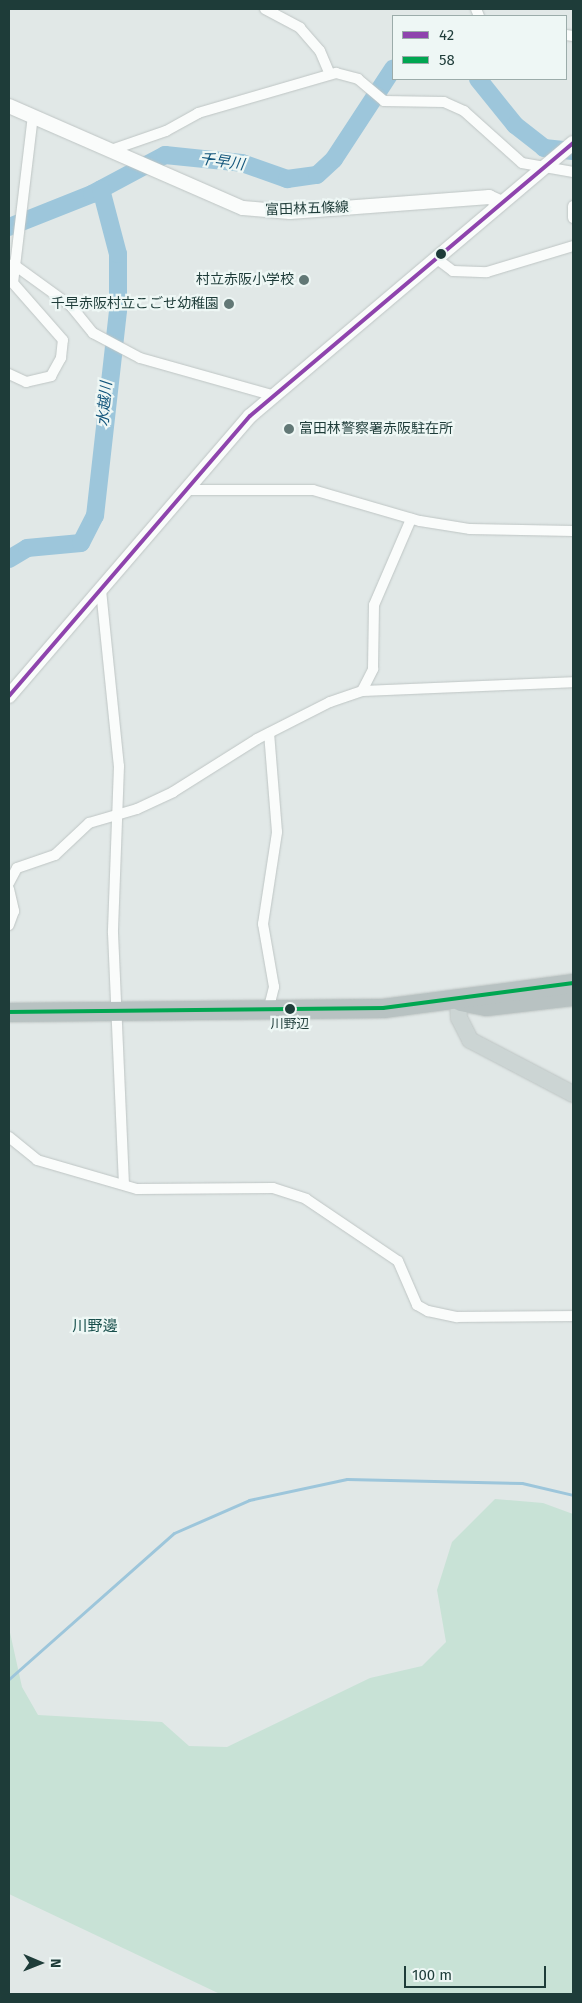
<!DOCTYPE html>
<meta charset="utf-8">
<style>
body{margin:0}
#map{position:relative;width:582px;height:2003px;overflow:hidden;background:#e1e8e7;font-family:"Fira Sans","Noto Sans JP",sans-serif}
div>[style]{position:absolute}
.green>*{inset:0;background:#c8e2d6}
.stream>*{height:3px;margin:-1.5px;padding:0 1.5px;transform-origin:1.5px;border-radius:1.5px;background:#9dc6db}
.river>*{height:18px;margin:-9px;padding:0 9px;transform-origin:9px;border-radius:9px;background:#9dc6db}
.roads{filter:drop-shadow(0 0 1px #bec5c4) drop-shadow(0 0 1px #bec5c4)}
.street>*{height:10px;margin:-5px;padding:0 5px;transform-origin:5px;border-radius:5px;background:#fafcfb}
.secondary>*{height:14px;margin:-7px;padding:0 7px;transform-origin:7px;border-radius:7px;background:#fafcfb}
.primary>*{height:16px;margin:-8px;padding:0 8px;transform-origin:8px;border-radius:8px;background:#ccd5d4}
.highway>*{height:19px;margin:-9.5px;padding:0 9.5px;transform-origin:9.5px;border-radius:9.5px;background:#b8c2c2}
.bus-1>*{height:4px;margin:-2px;padding:0 2px;transform-origin:2px;border-radius:2px;background:#8e44ad}
.bus-2>*{height:4px;margin:-2px;padding:0 2px;transform-origin:2px;border-radius:2px;background:#00a651}
.dots>*{width:14px;height:14px;translate:-50% -50%;box-sizing:border-box;border:2px solid #eef7f5;border-radius:50%}
span{translate:-50% -50%;white-space:nowrap;text-align:center;line-height:1.15;-webkit-text-stroke:4.5px #eef7f5;paint-order:stroke}
.bus-label{font-size:13px;color:#1e3c39}
.street-label{font-size:14px;color:#1e3c39}
.poi-label{font-size:14px;color:#1e3c39}
.right{translate:-100% -50%;text-align:right}
.left{translate:0 -50%;text-align:left}
.water-label{font-size:15px;color:#13567c;font-style:italic}
.neighbourhood-label{font-size:15px;color:#184f4c}
.frame{position:absolute;inset:0;border:10px solid #1e3c39;pointer-events:none}
.legend{position:absolute;left:392px;top:15px;width:175px;height:65px;box-sizing:border-box;background:#eef7f5;border:1px solid #9bacaa;margin:0;padding:6px 9px;list-style:none;font-size:15px;color:#1e3c39}
.legend li{display:flex;align-items:center;gap:10px;height:25px}
.legend b{width:25px;border:1px solid #9bacaa}
.north{position:absolute;left:15px;top:1938px;width:50px;height:50px;-webkit-text-stroke:4px #eef7f5;paint-order:stroke;rotate:91deg;font-size:14px;font-weight:700;line-height:20px;text-align:center;color:#1e3c39}
.north::after{content:'';display:block;margin:auto;width:18px;height:22px;background:#1e3c39;clip-path:polygon(50% 0,100% 100%,50% 72%,0 100%)}
.scale{position:absolute;left:404px;top:1966px;width:142px;height:22px;box-sizing:border-box;border:2px solid #1e3c39;border-top:0;padding-left:6px;font-size:15px;line-height:18px;white-space:nowrap;color:#1e3c39;-webkit-text-stroke:4px #eef7f5;paint-order:stroke}
</style>
<div id="map">
<div class="green">
<div style="clip-path:polygon(495px 1499px,543px 1503px,573px 1514px,573px 1994px,220px 1994px,9px 1894px,9px 1628px,22px 1687px,38px 1715px,162px 1722px,189px 1746px,227px 1747px,370px 1678px,422px 1666px,446px 1642px,437px 1590px,452px 1542px)"></div>
</div>
<div class="stream">
<div style="left:9px;top:1679px;width:220px;rotate:-41.5deg"></div>
<div style="left:174px;top:1533px;width:82px;rotate:-23.7deg"></div>
<div style="left:249px;top:1500px;width:100px;rotate:-12.1deg"></div>
<div style="left:347px;top:1479px;width:175px;rotate:1.3deg"></div>
<div style="left:522px;top:1483px;width:52px;rotate:13.2deg"></div>
</div>
<div class="river">
<div style="left:478px;top:79px;width:59px;rotate:51.2deg"></div>
<div style="left:515px;top:125px;width:37px;rotate:38deg"></div>
<div style="left:544px;top:148px;width:29px;rotate:6deg"></div>
<div style="left:9px;top:227px;width:89px;rotate:-21.7deg"></div>
<div style="left:92px;top:194px;width:83px;rotate:-28.1deg"></div>
<div style="left:165px;top:155px;width:77px;rotate:5.9deg"></div>
<div style="left:242px;top:163px;width:48px;rotate:19.6deg"></div>
<div style="left:287px;top:179px;width:30px;rotate:-8deg"></div>
<div style="left:317px;top:175px;width:23px;rotate:-43deg"></div>
<div style="left:334px;top:159px;width:108px;rotate:-56.8deg"></div>
<div style="left:9px;top:559px;width:21px;rotate:-31deg"></div>
<div style="left:27px;top:548px;width:54px;rotate:-5.3deg"></div>
<div style="left:81px;top:543px;width:30px;rotate:-63deg"></div>
<div style="left:95px;top:516px;width:207px;rotate:-83.6deg"></div>
<div style="left:118px;top:310px;width:56px;rotate:-90deg"></div>
<div style="left:118px;top:254px;width:67px;rotate:-104.7deg"></div>
</div>
<div class="roads">
<div class="street">
<div style="left:265px;top:9px;width:40px;rotate:28deg"></div>
<div style="left:300px;top:28px;width:30px;rotate:49deg"></div>
<div style="left:320px;top:51px;width:25px;rotate:67deg"></div>
<div style="left:476px;top:9px;width:8px;rotate:67deg"></div>
<div style="left:566px;top:35px;width:7px;rotate:8deg"></div>
<div style="left:114px;top:149px;width:55px;rotate:-19.1deg"></div>
<div style="left:166px;top:131px;width:37px;rotate:-29deg"></div>
<div style="left:198px;top:113px;width:144px;rotate:-16.2deg"></div>
<div style="left:336px;top:73px;width:23px;rotate:15deg"></div>
<div style="left:358px;top:79px;width:34px;rotate:40deg"></div>
<div style="left:384px;top:101px;width:60px;rotate:1deg"></div>
<div style="left:444px;top:102px;width:22px;rotate:24deg"></div>
<div style="left:464px;top:111px;width:78px;rotate:41.9deg"></div>
<div style="left:522px;top:163px;width:52px;rotate:10deg"></div>
<div style="left:573px;top:206px;width:12px;rotate:90deg"></div>
<div style="left:437px;top:259px;width:20px;rotate:37deg"></div>
<div style="left:453px;top:271px;width:34px;rotate:2deg"></div>
<div style="left:487px;top:272px;width:90px;rotate:-16.8deg"></div>
<div style="left:13px;top:264px;width:72px;rotate:35.9deg"></div>
<div style="left:71px;top:306px;width:35px;rotate:51deg"></div>
<div style="left:93px;top:333px;width:53px;rotate:28deg"></div>
<div style="left:140px;top:358px;width:137px;rotate:15.7deg"></div>
<div style="left:9px;top:374px;width:19px;rotate:25deg"></div>
<div style="left:26px;top:382px;width:26px;rotate:-13deg"></div>
<div style="left:51px;top:376px;width:21px;rotate:-61deg"></div>
<div style="left:61px;top:358px;width:18px;rotate:-84deg"></div>
<div style="left:63px;top:340px;width:76px;rotate:-131.3deg"></div>
<div style="left:13px;top:283px;width:169px;rotate:-83.2deg"></div>
<div style="left:187px;top:490px;width:126px"></div>
<div style="left:313px;top:490px;width:111px;rotate:16.2deg"></div>
<div style="left:420px;top:521px;width:51px;rotate:9.1deg"></div>
<div style="left:470px;top:529px;width:103px;rotate:1.1deg"></div>
<div style="left:101px;top:590px;width:177px;rotate:84.2deg"></div>
<div style="left:119px;top:766px;width:167px;rotate:92.1deg"></div>
<div style="left:113px;top:933px;width:251px;rotate:87.5deg"></div>
<div style="left:362px;top:691px;width:25px;rotate:-63deg"></div>
<div style="left:373px;top:669px;width:64px;rotate:-89.1deg"></div>
<div style="left:374px;top:605px;width:94px;rotate:-66.7deg"></div>
<div style="left:9px;top:883px;width:17px;rotate:-62deg"></div>
<div style="left:17px;top:868px;width:40px;rotate:-18.9deg"></div>
<div style="left:55px;top:855px;width:47px;rotate:-43.3deg"></div>
<div style="left:89px;top:823px;width:50px;rotate:-16.3deg"></div>
<div style="left:137px;top:809px;width:40px;rotate:-25deg"></div>
<div style="left:173px;top:792px;width:99px;rotate:-32.2deg"></div>
<div style="left:257px;top:739px;width:82px;rotate:-26.9deg"></div>
<div style="left:330px;top:702px;width:34px;rotate:-19deg"></div>
<div style="left:362px;top:691px;width:211px;rotate:-2.4deg"></div>
<div style="left:9px;top:889px;width:23px;rotate:77deg"></div>
<div style="left:14px;top:911px;width:15px;rotate:110deg"></div>
<div style="left:269px;top:1007px;width:21px;rotate:-76deg"></div>
<div style="left:274px;top:987px;width:64px;rotate:-99.9deg"></div>
<div style="left:263px;top:924px;width:93px;rotate:-81.3deg"></div>
<div style="left:277px;top:832px;width:99px;rotate:-94.6deg"></div>
<div style="left:9px;top:1137px;width:36px;rotate:39deg"></div>
<div style="left:37px;top:1160px;width:104px;rotate:16.2deg"></div>
<div style="left:137px;top:1189px;width:136px;rotate:-0.4deg"></div>
<div style="left:273px;top:1188px;width:35px;rotate:18deg"></div>
<div style="left:306px;top:1199px;width:111px;rotate:34deg"></div>
<div style="left:398px;top:1261px;width:48px;rotate:66.6deg"></div>
<div style="left:417px;top:1305px;width:13px;rotate:29deg"></div>
<div style="left:428px;top:1311px;width:30px;rotate:12deg"></div>
<div style="left:457px;top:1317px;width:116px;rotate:-0.5deg"></div>
</div>
<div class="secondary">
<div style="left:9px;top:106px;width:255px;rotate:23.6deg"></div>
<div style="left:243px;top:208px;width:47px;rotate:4.9deg"></div>
<div style="left:290px;top:212px;width:200px;rotate:-4.3deg"></div>
<div style="left:489px;top:197px;width:14px;rotate:25deg"></div>
<div style="left:9px;top:696px;width:369px;rotate:-49.3deg"></div>
<div style="left:250px;top:416px;width:423px;rotate:-40.2deg"></div>
</div>
<div class="primary">
<div style="left:458px;top:1000px;width:18px;rotate:87deg"></div>
<div style="left:459px;top:1018px;width:25px;rotate:63deg"></div>
<div style="left:470px;top:1040px;width:116px;rotate:27.7deg"></div>
</div>
<div class="highway">
<div style="left:460px;top:1001px;width:26px;rotate:11deg"></div>
<div style="left:486px;top:1006px;width:88px;rotate:-6.6deg"></div>
<div style="left:9px;top:1012px;width:374px;rotate:-0.6deg"></div>
<div style="left:383px;top:1008px;width:192px;rotate:-7.5deg"></div>
</div>
</div>
<div class="bus-1">
<div style="left:9px;top:696px;width:369px;rotate:-49.3deg"></div>
<div style="left:250px;top:416px;width:423px;rotate:-40.2deg"></div>
</div>
<div class="bus-2">
<div style="left:9px;top:1012px;width:374px;rotate:-0.6deg"></div>
<div style="left:383px;top:1008px;width:192px;rotate:-7.5deg"></div>
</div>
<div class="dots">
<div style="left:441px;top:254px;background:#1e3c39"></div>
<div style="left:304px;top:280px;background:#627876"></div>
<div style="left:229px;top:304px;background:#627876"></div>
<div style="left:289px;top:429px;background:#627876"></div>
<div style="left:290px;top:1009px;background:#1e3c39"></div>
</div>
<div class="bus-label">
<span style="left:290px;top:1024px">川野辺</span>
</div>
<div class="street-label">
<span style="left:307px;top:209px;rotate:-2deg">富田林五條線</span>
</div>
<div class="poi-label">
<span class="right" style="left:294px;top:280px">村立赤阪小学校</span>
<span class="right" style="left:219px;top:304px">千早赤阪村立こごせ幼稚園</span>
<span class="left" style="left:299px;top:429px">富田林警察署赤阪駐在所</span>
</div>
<div class="water-label">
<span style="left:222px;top:162px;rotate:8deg">千早川</span>
<span style="left:105px;top:404px;rotate:-85deg">水越川</span>
</div>
<div class="neighbourhood-label">
<span style="left:95px;top:1327px">川野邊</span>
</div>
<div class="frame"></div>
<ul class="legend">
<li><b style="height:6px;background:#8e44ad"></b>42</li>
<li><b style="height:6px;background:#00a651"></b>58</li>
</ul>
<div class="north">N</div>
<div class="scale">100 m</div>
</div>
